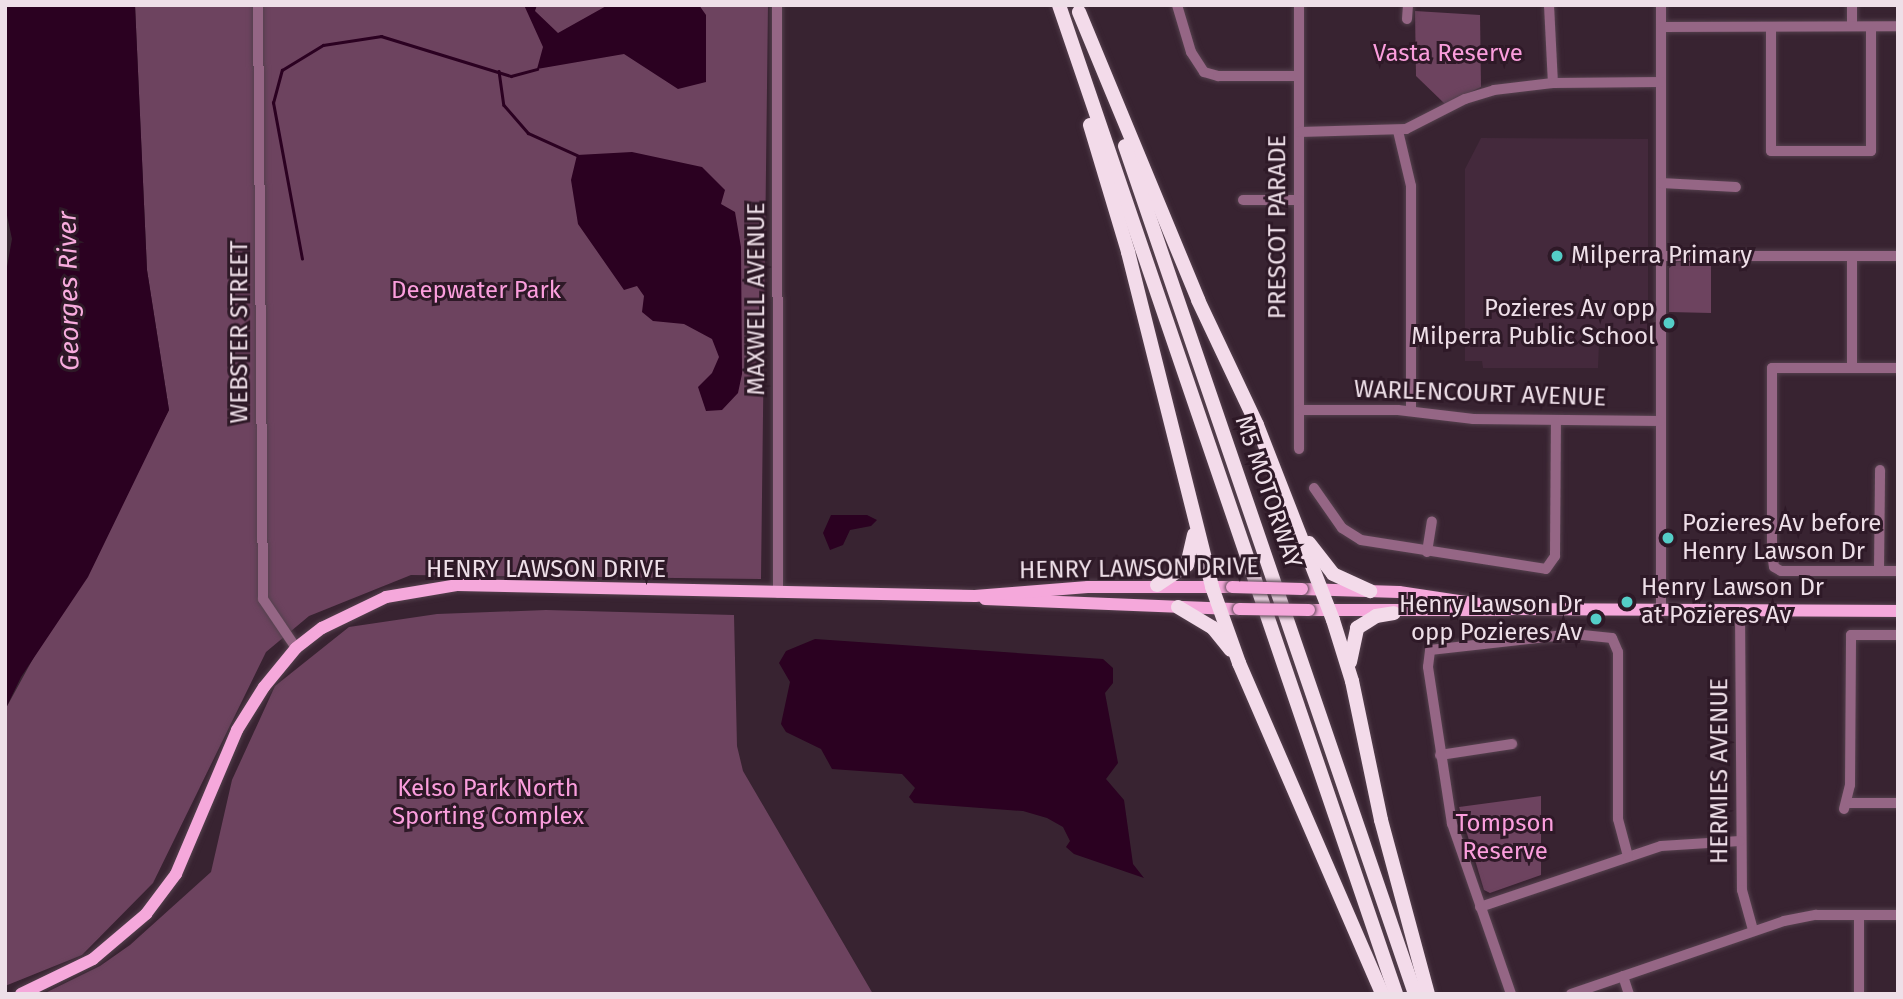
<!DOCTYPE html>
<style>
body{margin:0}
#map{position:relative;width:1903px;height:999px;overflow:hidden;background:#382331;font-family:"Fira Sans",sans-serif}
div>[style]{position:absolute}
.built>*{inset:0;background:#44293c}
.green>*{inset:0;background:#6d435f}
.water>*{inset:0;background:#2b0121}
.stream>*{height:2.5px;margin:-1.25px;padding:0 1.25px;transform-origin:1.25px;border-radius:1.25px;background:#2b0121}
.roads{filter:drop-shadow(0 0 2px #55414e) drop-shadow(0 0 2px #55414e)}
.minor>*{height:10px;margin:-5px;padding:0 5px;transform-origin:5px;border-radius:5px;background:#956685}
.major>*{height:12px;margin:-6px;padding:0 6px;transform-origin:6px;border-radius:6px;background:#f5a8db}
.highway>*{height:14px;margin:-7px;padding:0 7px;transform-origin:7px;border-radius:7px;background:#f3dbea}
.bridges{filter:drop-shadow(0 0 2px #55414e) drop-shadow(0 0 2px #55414e)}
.major-bridge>*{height:12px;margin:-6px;padding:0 6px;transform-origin:6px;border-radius:6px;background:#f5a8db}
.dots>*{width:19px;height:19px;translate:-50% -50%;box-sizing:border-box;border:4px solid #2e1927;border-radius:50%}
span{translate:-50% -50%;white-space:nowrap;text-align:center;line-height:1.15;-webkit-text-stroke:6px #2e1927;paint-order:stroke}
.park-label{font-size:24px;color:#fb9edd}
.street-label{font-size:24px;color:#eedfe8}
.poi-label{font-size:24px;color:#eedfe8}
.left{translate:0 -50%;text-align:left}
.right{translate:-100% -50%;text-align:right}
.water-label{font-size:26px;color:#f8acde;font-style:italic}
.frame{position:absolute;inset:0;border:7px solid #eedfe8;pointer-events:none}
</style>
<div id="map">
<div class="built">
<div style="clip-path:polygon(1481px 138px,1648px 139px,1648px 343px,1599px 343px,1598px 368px,1483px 368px,1482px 361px,1465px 361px,1465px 169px)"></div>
</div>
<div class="green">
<div style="clip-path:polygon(135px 5px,768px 5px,761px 579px,411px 575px,309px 616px,266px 652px,153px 883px,82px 955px,5px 986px,5px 710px,169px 410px,147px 270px)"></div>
<div style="clip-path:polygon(1415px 11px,1480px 15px,1481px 87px,1445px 104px,1416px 76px)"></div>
<div style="clip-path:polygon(1677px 262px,1711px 262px,1711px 313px,1669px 312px,1669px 268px)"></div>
<div style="clip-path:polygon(546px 610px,734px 615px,737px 746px,743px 771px,873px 994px,43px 994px,100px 966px,130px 945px,211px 872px,232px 780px,275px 686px,349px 627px,437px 614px)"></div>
<div style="clip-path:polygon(1541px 796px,1541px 875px,1490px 893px,1484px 890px,1459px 807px)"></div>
</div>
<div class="water">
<div style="clip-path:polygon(5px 5px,135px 5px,147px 270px,169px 410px,88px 577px,21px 677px,5px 710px,5px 278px,12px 239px,5px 206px)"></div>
<div style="clip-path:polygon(524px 5px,537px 5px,535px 11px,558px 33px,608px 5px,699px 5px,706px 15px,706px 82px,678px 89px,624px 54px,537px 69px,543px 47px)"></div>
<div style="clip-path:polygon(632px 152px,702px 167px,725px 190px,721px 204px,735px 212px,741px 247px,742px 374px,738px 393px,722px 410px,706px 411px,698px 387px,712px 373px,719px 357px,712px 339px,684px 324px,653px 321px,642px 312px,644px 296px,637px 286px,624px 290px,578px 224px,571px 180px,577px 155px)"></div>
<div style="clip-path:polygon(831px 515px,867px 515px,877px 520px,871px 526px,850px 530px,843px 545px,830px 550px,823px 533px)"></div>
<div style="clip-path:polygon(815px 639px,1103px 659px,1113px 668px,1113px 683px,1105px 693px,1118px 763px,1106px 779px,1124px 800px,1133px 864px,1144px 878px,1074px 854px,1066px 847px,1070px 841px,1063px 827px,1047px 818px,1023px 811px,914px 803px,909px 797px,915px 788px,902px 774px,832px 769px,821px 749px,786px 732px,781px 724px,790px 682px,779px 663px,786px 651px)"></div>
</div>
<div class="stream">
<div style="left:499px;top:71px;width:34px;rotate:82deg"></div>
<div style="left:504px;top:105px;width:37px;rotate:49deg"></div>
<div style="left:528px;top:133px;width:54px;rotate:24.2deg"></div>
<div style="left:302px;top:259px;width:159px;rotate:-100.5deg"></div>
<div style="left:273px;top:103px;width:34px;rotate:-75deg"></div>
<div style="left:282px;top:70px;width:48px;rotate:-31.4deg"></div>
<div style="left:323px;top:45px;width:59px;rotate:-8.8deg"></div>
<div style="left:381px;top:36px;width:136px;rotate:17.1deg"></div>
<div style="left:511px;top:76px;width:27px;rotate:-15deg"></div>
</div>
<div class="roads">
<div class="minor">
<div style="left:258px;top:5px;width:594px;rotate:89.52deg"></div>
<div style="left:263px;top:599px;width:59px;rotate:56deg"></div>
<div style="left:777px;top:5px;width:588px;rotate:89.9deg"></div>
<div style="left:1177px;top:5px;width:49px;rotate:73.4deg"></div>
<div style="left:1191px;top:52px;width:24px;rotate:57deg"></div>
<div style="left:1204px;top:72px;width:15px;rotate:16deg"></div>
<div style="left:1218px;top:76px;width:81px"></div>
<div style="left:1299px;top:5px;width:444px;rotate:90deg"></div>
<div style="left:1549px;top:5px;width:78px;rotate:87.1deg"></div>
<div style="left:1661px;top:5px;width:606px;rotate:90deg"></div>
<div style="left:1407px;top:19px;width:14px;rotate:-86deg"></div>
<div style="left:1852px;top:26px;width:21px;rotate:-90deg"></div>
<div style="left:1661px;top:27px;width:237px;rotate:-0.2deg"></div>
<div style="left:1771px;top:27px;width:124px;rotate:90deg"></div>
<div style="left:1771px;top:151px;width:100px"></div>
<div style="left:1871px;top:151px;width:124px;rotate:-90deg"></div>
<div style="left:1398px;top:131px;width:57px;rotate:76.7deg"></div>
<div style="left:1411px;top:186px;width:225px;rotate:90deg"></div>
<div style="left:1299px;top:132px;width:107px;rotate:-1.6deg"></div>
<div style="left:1406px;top:129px;width:66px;rotate:-27deg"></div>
<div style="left:1465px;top:99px;width:30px;rotate:-17deg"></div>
<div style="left:1494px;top:90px;width:59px;rotate:-6.8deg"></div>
<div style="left:1553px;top:83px;width:108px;rotate:-0.5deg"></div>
<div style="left:1661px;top:183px;width:75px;rotate:3.1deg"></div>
<div style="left:1243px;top:200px;width:56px"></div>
<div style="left:1661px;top:256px;width:237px"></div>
<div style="left:1852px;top:368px;width:112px;rotate:-90deg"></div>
<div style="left:1898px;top:368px;width:126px;rotate:180deg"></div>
<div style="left:1772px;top:368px;width:185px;rotate:90deg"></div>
<div style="left:1772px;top:553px;width:14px;rotate:82deg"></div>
<div style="left:1774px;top:567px;width:8px;rotate:30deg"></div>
<div style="left:1781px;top:571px;width:117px"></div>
<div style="left:1299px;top:410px;width:99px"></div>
<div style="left:1398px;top:410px;width:76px;rotate:6.8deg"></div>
<div style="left:1473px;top:419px;width:187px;rotate:0.6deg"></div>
<div style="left:1314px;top:488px;width:49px;rotate:55deg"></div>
<div style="left:1342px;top:528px;width:22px;rotate:32deg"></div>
<div style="left:1361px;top:540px;width:187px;rotate:8.9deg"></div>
<div style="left:1546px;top:569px;width:16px;rotate:-55deg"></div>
<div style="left:1555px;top:556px;width:136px;rotate:-89.6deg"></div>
<div style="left:1427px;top:552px;width:31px;rotate:-81deg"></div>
<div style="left:1879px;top:571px;width:101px;rotate:-89.4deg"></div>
<div style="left:1740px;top:610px;width:280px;rotate:89.6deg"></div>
<div style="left:1742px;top:890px;width:41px;rotate:74.6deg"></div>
<div style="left:1440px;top:755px;width:73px;rotate:-8.7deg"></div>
<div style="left:1849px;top:803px;width:49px"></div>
<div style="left:1844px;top:809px;width:25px;rotate:-76deg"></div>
<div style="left:1850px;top:785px;width:150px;rotate:-89.6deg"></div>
<div style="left:1851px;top:635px;width:47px"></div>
<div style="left:1480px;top:907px;width:191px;rotate:-18.6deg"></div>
<div style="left:1661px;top:846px;width:79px;rotate:-3.6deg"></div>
<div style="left:1859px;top:915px;width:79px;rotate:90deg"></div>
<div style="left:1623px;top:976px;width:19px;rotate:72deg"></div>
<div style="left:1511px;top:994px;width:180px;rotate:-109.1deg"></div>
<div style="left:1452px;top:824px;width:159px;rotate:-98.7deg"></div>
<div style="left:1428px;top:667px;width:17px;rotate:-83deg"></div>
<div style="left:1430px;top:650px;width:144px;rotate:-6.4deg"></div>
<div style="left:1573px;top:634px;width:39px;rotate:6deg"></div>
<div style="left:1612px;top:638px;width:15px;rotate:67deg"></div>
<div style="left:1618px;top:652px;width:167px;rotate:90deg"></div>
<div style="left:1618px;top:819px;width:38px;rotate:75deg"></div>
<div style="left:1571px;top:994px;width:225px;rotate:-18.9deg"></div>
<div style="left:1784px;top:921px;width:33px;rotate:-11deg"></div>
<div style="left:1816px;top:915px;width:82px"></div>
</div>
<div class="major">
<div style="left:1302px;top:589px;width:97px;rotate:1.8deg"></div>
<div style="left:1399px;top:592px;width:114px;rotate:8.6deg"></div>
<div style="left:1512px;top:609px;width:386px;rotate:0.3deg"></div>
<div style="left:985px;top:599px;width:254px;rotate:2.3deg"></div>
<div style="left:1309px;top:610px;width:199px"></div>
<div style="left:21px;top:994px;width:80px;rotate:-25.9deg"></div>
<div style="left:93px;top:959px;width:70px;rotate:-40.3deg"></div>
<div style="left:146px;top:914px;width:50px;rotate:-53.1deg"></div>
<div style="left:176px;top:874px;width:156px;rotate:-67deg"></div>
<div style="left:237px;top:730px;width:51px;rotate:-57.9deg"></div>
<div style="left:264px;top:687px;width:50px;rotate:-50.6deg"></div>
<div style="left:296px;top:648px;width:33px;rotate:-38deg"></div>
<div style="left:322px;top:628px;width:71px;rotate:-25.8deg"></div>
<div style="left:386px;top:597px;width:73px;rotate:-9.5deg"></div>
<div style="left:458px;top:585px;width:517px;rotate:1.22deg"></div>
<div style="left:975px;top:596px;width:113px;rotate:-4.6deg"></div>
<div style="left:1088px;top:587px;width:144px"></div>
</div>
<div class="highway">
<div style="left:1059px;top:5px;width:1045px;rotate:71.18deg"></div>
<div style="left:1079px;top:12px;width:312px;rotate:67.5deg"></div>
<div style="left:1198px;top:300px;width:138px;rotate:64.7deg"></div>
<div style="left:1257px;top:425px;width:209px;rotate:68.7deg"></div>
<div style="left:1333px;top:620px;width:64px;rotate:72.7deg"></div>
<div style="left:1352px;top:681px;width:142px;rotate:78.2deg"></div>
<div style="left:1381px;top:820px;width:180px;rotate:74.9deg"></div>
<div style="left:1090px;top:125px;width:133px;rotate:73.3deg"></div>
<div style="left:1128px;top:252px;width:345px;rotate:75.9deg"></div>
<div style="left:1212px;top:587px;width:81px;rotate:70.4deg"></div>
<div style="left:1239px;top:663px;width:361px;rotate:66.6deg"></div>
<div style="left:1125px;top:146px;width:896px;rotate:71.12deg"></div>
<div style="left:1309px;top:543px;width:39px;rotate:52deg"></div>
<div style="left:1333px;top:574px;width:41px;rotate:24.7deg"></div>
<div style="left:1157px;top:585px;width:36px;rotate:-34deg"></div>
<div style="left:1187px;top:565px;width:31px;rotate:-77deg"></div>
<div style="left:1178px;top:607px;width:41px;rotate:31deg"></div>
<div style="left:1213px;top:628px;width:28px;rotate:51deg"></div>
<div style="left:1350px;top:662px;width:35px;rotate:-78deg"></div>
<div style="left:1357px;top:628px;width:22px;rotate:-32deg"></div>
<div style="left:1376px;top:616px;width:18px;rotate:-9deg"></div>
</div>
</div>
<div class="bridges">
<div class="major-bridge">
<div style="left:1232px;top:587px;width:70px;rotate:1.6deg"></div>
<div style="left:1239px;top:609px;width:70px;rotate:0.8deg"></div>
</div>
</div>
<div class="dots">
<div style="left:1557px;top:256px;background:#54cdc7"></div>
<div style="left:1669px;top:323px;background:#54cdc7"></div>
<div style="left:1668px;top:538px;background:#54cdc7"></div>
<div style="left:1627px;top:602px;background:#54cdc7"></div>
<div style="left:1596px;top:619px;background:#54cdc7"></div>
</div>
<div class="park-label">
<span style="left:1448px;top:54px">Vasta Reserve</span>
<span style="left:476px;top:291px">Deepwater Park</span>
<span style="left:488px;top:803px">Kelso Park North<br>Sporting Complex</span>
<span style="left:1505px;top:838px">Tompson<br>Reserve</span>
</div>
<div class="street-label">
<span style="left:1278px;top:227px;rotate:-90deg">PRESCOT PARADE</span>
<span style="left:757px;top:299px;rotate:-90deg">MAXWELL AVENUE</span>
<span style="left:240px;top:332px;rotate:-90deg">WEBSTER STREET</span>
<span style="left:1480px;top:394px;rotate:2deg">WARLENCOURT AVENUE</span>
<span style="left:1268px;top:492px;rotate:71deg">M5 MOTORWAY</span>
<span style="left:1139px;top:569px;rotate:-1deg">HENRY LAWSON DRIVE</span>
<span style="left:546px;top:570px">HENRY LAWSON DRIVE</span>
<span style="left:1720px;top:771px;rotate:-90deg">HERMIES AVENUE</span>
</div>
<div class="poi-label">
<span class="left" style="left:1571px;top:256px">Milperra Primary</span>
<span class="right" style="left:1655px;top:323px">Pozieres Av opp<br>Milperra Public School</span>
<span class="left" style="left:1682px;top:538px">Pozieres Av before<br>Henry Lawson Dr</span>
<span class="left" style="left:1641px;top:602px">Henry Lawson Dr<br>at Pozieres Av</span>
<span class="right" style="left:1582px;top:619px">Henry Lawson Dr<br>opp Pozieres Av</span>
</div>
<div class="water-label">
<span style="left:69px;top:291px;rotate:-91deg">Georges River</span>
</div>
<div class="frame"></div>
</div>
